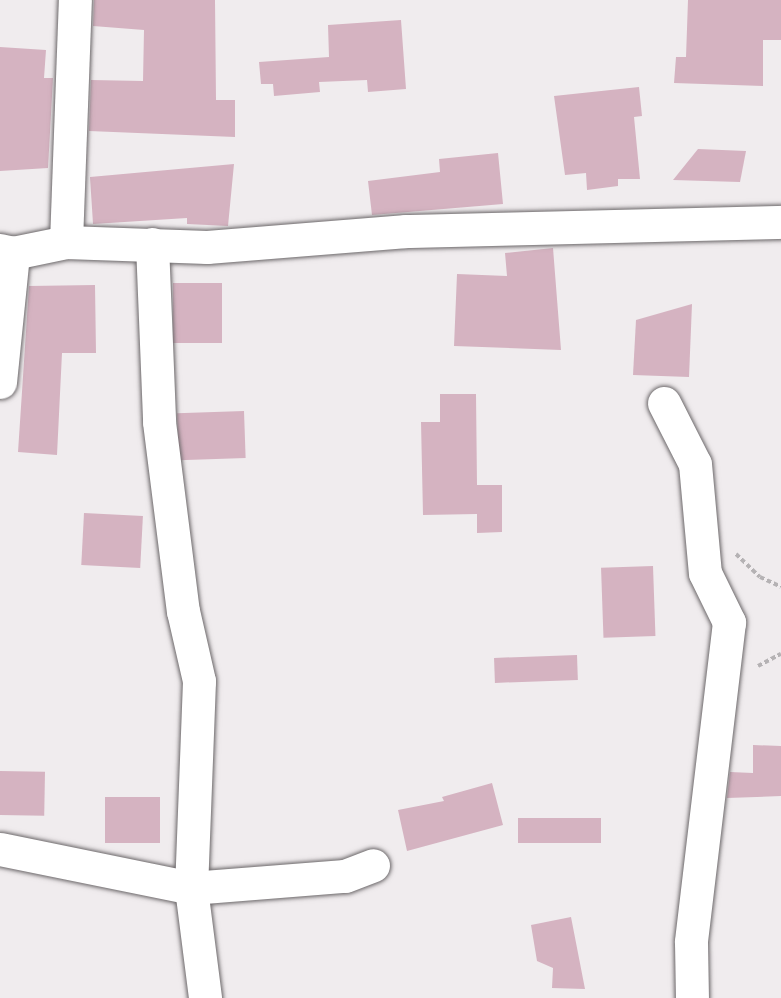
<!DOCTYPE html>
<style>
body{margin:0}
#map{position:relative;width:781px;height:998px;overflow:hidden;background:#f0ecee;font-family:Mulish,sans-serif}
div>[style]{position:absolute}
.building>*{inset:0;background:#d5b3c1;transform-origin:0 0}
.path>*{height:4px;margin-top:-2px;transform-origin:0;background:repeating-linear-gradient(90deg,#b5b2b4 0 4.5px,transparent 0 7.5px)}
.roads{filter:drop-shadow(0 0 2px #6c686a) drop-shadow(0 0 2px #6c686a)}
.minor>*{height:33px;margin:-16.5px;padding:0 16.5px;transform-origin:16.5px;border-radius:16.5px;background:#fff}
span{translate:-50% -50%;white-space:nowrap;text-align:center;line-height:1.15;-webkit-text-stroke:6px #f0ecee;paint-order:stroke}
</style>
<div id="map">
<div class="building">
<div style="clip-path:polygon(94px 0,215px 0,216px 100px,235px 100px,235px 137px,89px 131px,91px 80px,143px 81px,144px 30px,93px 26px)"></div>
<div style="clip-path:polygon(688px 0,781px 0,781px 40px,763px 40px,763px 86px,674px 83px,676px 57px,686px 57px)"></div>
<div style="clip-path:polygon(401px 20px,406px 89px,368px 92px,367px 80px,319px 82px,320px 92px,274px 96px,273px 84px,261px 84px,259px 62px,329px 57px,328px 25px)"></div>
<div style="clip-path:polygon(0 47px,46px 50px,44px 78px,53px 78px,48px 168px,0 171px)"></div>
<div style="clip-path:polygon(639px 87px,642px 116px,634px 117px,640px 179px,618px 179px,618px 186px,587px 190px,586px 173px,565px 175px,554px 96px)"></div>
<div style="clip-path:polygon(698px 149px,746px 151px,740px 182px,673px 180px)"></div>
<div style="clip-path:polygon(498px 153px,503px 204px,372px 215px,368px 181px,440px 172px,439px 159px)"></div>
<div style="clip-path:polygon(234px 164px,228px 226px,187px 224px,187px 218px,93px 224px,90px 177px)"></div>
<div style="clip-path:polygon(553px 248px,561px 350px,454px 346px,457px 274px,507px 276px,505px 253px)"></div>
<div style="left:173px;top:283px;width:49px;height:60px"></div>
<div style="clip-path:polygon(95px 285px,96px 353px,62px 353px,57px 455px,18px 452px,29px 286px)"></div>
<div style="clip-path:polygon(692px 304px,689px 377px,633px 375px,636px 320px)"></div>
<div style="clip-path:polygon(440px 394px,476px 394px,477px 485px,502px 485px,502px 532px,477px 533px,477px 514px,423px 515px,421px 422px,440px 422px)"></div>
<div style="left:244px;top:411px;width:47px;height:67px;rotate:88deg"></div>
<div style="left:84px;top:513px;width:59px;height:52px;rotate:3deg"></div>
<div style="left:653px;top:566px;width:70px;height:52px;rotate:88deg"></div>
<div style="left:577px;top:655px;width:25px;height:83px;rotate:88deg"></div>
<div style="clip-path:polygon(753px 745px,781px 746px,781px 796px,727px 798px,730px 772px,753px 773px)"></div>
<div style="left:0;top:771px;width:45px;height:44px;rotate:1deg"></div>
<div style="clip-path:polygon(492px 783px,503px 825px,407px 851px,398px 810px,444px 801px,442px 797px)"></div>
<div style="left:105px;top:797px;width:55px;height:46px"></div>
<div style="left:601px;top:818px;width:25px;height:83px;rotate:90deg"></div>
<div style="clip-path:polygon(571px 917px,585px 989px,552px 988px,553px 968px,537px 961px,531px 925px)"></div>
</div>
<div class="path">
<div style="left:736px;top:554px;width:33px;rotate:44deg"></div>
<div style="left:760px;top:577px;width:23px;rotate:25deg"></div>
<div style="left:758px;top:666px;width:26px;rotate:-28deg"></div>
</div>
<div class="roads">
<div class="minor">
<div style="left:66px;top:242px;width:242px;rotate:-87.9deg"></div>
<div style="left:152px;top:244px;width:178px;rotate:87.7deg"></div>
<div style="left:159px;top:422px;width:191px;rotate:82.8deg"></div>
<div style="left:183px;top:611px;width:72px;rotate:77.1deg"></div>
<div style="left:199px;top:681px;width:207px;rotate:92.2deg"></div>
<div style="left:191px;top:888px;width:111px;rotate:82.7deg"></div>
<div style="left:0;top:250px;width:13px;rotate:13deg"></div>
<div style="left:13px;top:253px;width:54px;rotate:-11.7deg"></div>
<div style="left:66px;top:242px;width:141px;rotate:2deg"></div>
<div style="left:207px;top:247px;width:200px;rotate:-4.6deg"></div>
<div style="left:406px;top:231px;width:375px;rotate:-1.4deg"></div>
<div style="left:0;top:382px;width:130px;rotate:-84.2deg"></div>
<div style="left:664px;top:403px;width:68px;rotate:63.1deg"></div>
<div style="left:695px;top:464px;width:109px;rotate:84.8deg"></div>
<div style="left:705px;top:573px;width:55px;rotate:63.9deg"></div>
<div style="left:729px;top:622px;width:322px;rotate:96.8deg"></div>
<div style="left:691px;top:942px;width:56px;rotate:89deg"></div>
<div style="left:0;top:849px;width:195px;rotate:11.5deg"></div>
<div style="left:191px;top:888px;width:154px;rotate:-4.5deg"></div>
<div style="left:345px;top:876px;width:30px;rotate:-21deg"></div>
</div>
</div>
</div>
